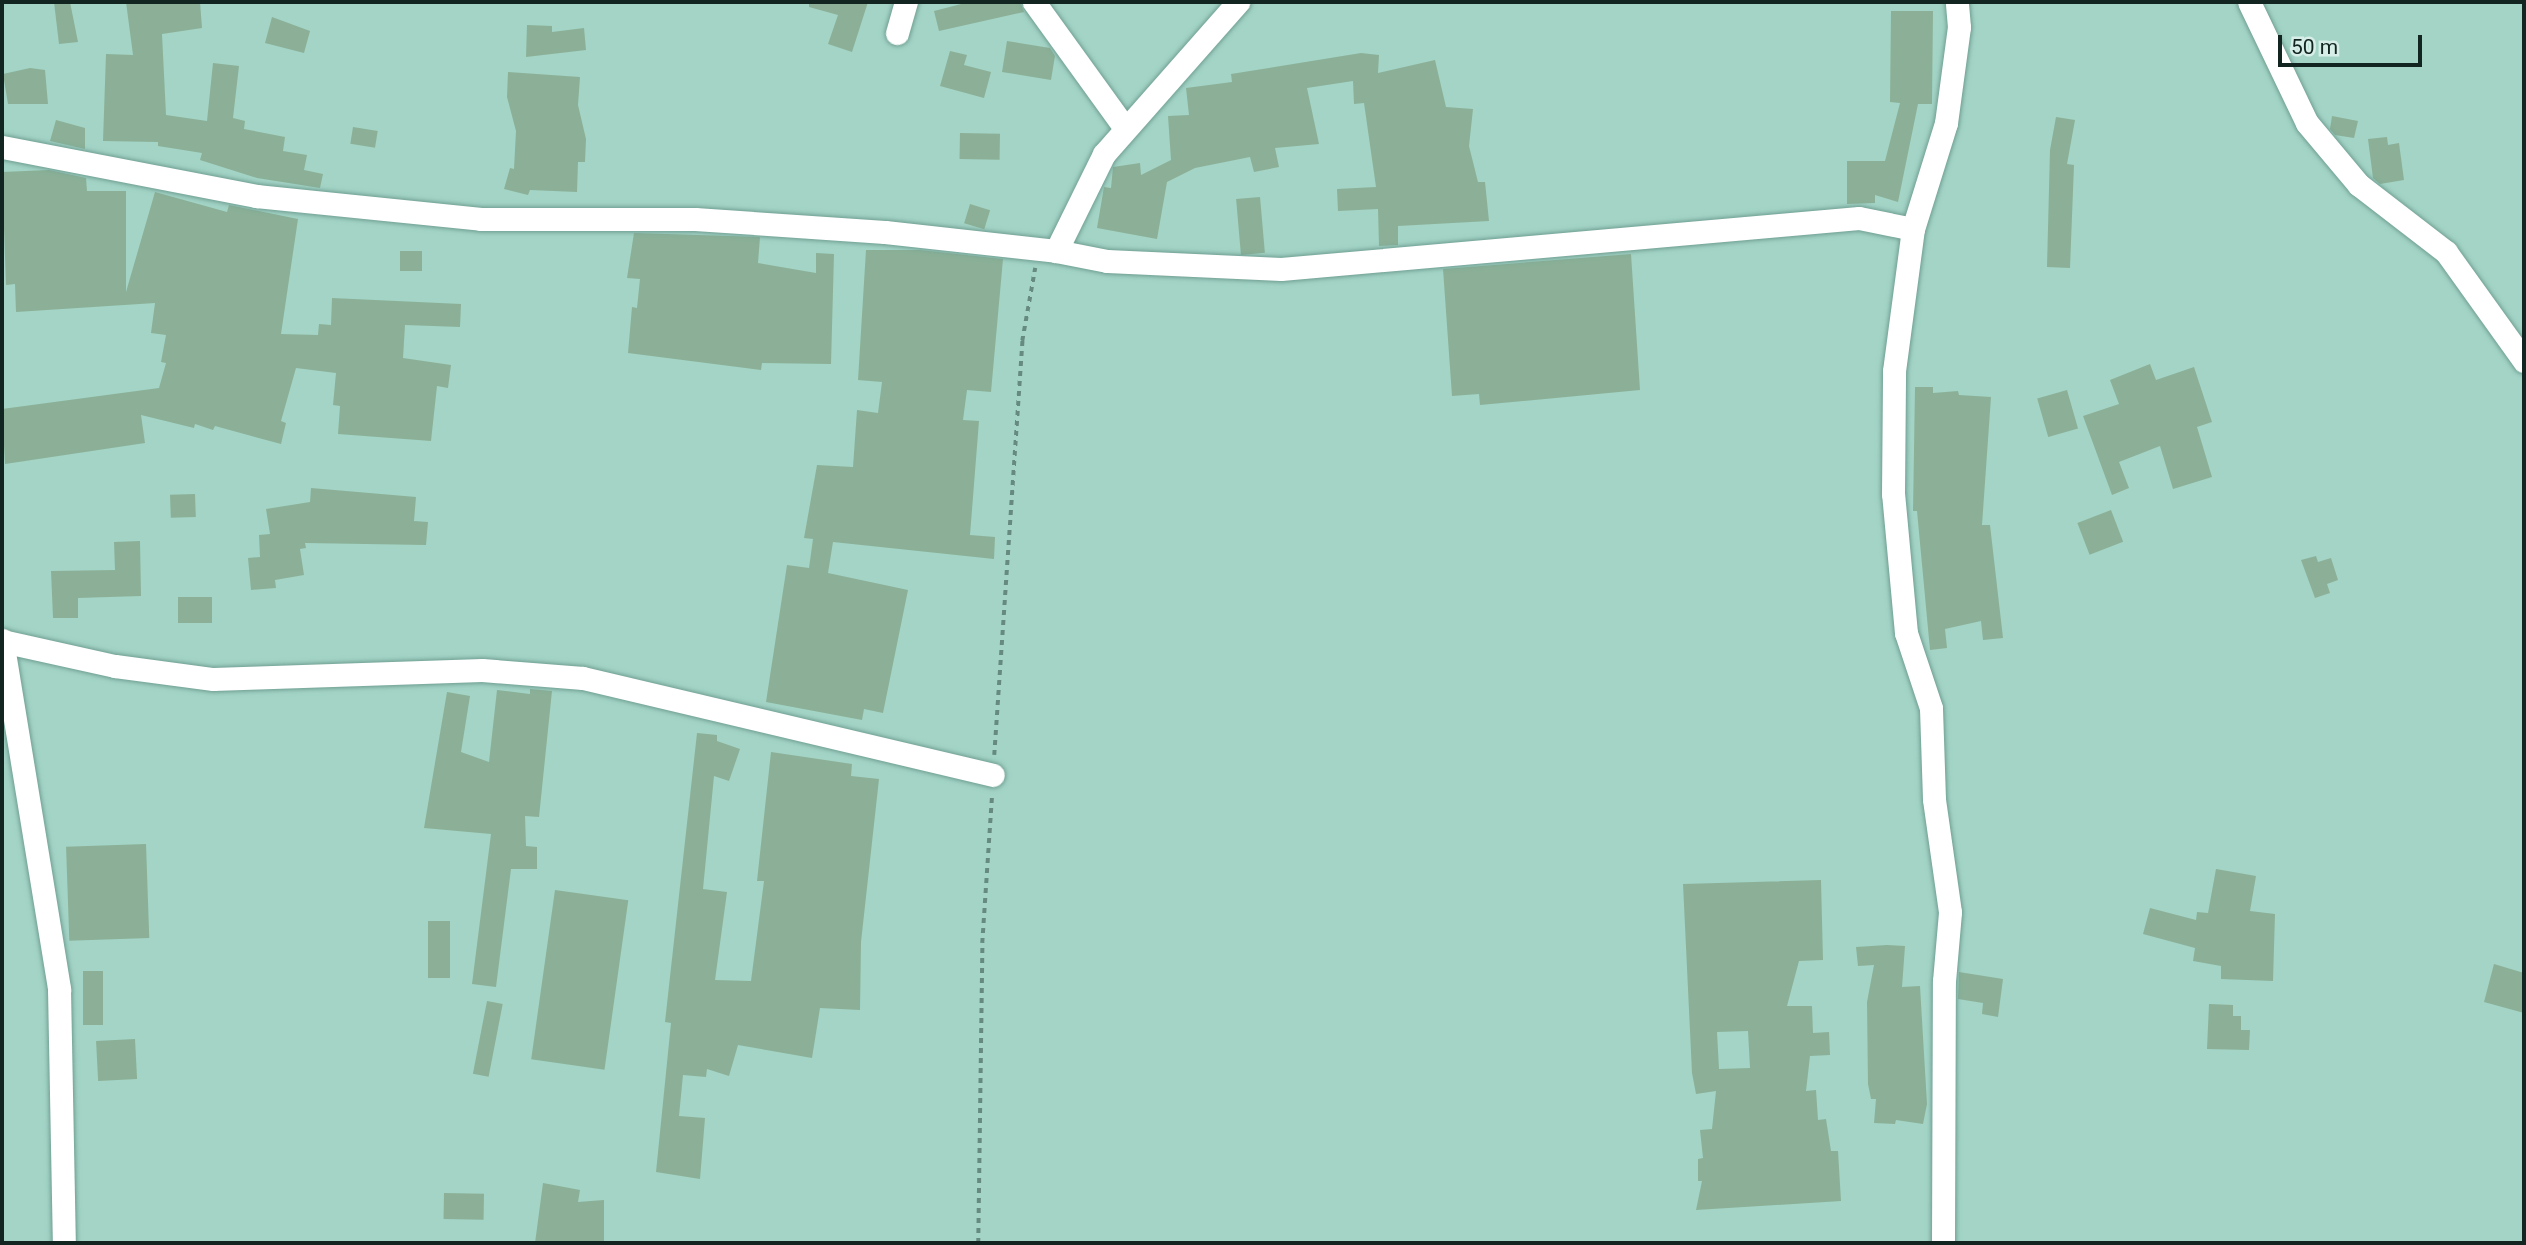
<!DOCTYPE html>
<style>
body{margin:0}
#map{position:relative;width:2526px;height:1245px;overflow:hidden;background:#a3d4c6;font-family:Roboto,sans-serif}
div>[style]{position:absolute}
.building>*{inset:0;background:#8bb097;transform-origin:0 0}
.path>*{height:3.5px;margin-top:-1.75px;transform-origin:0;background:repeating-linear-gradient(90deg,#668a80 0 5px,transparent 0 10px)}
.roads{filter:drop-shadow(0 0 2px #709f92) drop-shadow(0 0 2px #709f92)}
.minor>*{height:23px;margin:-11.5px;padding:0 11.5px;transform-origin:11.5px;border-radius:11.5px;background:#fff}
span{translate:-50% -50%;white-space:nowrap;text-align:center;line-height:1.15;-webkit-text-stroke:5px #d6eee7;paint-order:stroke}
.frame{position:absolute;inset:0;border:4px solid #122520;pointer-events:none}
.scale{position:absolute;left:2278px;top:35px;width:144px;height:32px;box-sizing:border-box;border:4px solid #122520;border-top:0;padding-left:9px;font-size:21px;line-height:24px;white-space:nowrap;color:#122520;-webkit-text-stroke:5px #d6eee7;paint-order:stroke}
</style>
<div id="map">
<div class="building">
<div style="clip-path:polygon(54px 2px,70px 2px,78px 42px,59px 44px)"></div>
<div style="clip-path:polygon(126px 2px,200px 2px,202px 28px,162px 34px,166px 115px,207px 121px,213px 63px,239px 66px,233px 118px,245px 121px,244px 129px,285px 137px,283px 151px,307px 155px,304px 170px,323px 174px,320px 188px,257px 178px,200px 160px,202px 153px,158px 146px,158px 142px,103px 141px,106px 54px,133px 55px)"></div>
<div style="clip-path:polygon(809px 2px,868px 2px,852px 52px,828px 44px,838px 15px,809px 7px)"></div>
<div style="clip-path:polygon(969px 2px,1020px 2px,1024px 12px,939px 31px,934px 11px)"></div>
<div style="clip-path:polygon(1891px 11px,1933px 11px,1932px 104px,1918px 104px,1898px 202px,1875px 195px,1875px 203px,1847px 204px,1847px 161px,1885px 161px,1900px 103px,1890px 102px)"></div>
<div style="clip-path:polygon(272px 17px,310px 31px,304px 53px,265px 43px)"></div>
<div style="clip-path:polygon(527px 25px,552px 26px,552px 32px,584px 28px,586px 50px,526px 57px)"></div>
<div style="clip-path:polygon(1007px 41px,1050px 48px,1055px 56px,1051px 80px,1002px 72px)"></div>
<div style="clip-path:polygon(950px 51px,967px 55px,964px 65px,991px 72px,984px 98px,940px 86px)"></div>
<div style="clip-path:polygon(1361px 53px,1379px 55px,1378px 73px,1435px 60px,1446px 107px,1473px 109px,1469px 146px,1478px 182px,1485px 182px,1489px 221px,1398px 226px,1398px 245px,1379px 246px,1378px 209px,1338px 211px,1337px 189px,1376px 187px,1364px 103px,1354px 104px,1353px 81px,1307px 88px,1319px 144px,1275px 148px,1279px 167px,1254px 172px,1250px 157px,1195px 168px,1167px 182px,1157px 239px,1097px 228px,1104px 187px,1111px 188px,1113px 167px,1140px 163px,1141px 175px,1171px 160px,1168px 116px,1189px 115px,1186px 88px,1232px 82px,1231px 74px)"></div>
<div style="clip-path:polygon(30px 68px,45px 70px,48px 104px,8px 104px,3px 74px)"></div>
<div style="clip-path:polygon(508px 72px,580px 77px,578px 105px,586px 139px,585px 162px,578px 162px,577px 192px,530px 190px,528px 195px,504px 189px,510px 168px,514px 169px,516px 131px,507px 97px)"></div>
<div style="clip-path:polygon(2332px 116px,2358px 121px,2354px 138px,2335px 135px,2330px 129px)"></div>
<div style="clip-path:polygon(2056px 117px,2075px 120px,2067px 164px,2074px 165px,2070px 268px,2047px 267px,2050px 150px)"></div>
<div style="clip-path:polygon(56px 120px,85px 128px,85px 149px,50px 141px)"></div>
<div style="left:353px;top:127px;width:25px;height:17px;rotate:9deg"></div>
<div style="left:960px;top:133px;width:40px;height:26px;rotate:1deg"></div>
<div style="clip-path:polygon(2387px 137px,2388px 145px,2399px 143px,2404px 180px,2380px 184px,2373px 178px,2368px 139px)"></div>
<div style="clip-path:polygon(49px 170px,86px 178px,87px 191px,126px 191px,126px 292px,155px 192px,227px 212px,229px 205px,298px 219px,281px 334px,318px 335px,319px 324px,331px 325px,332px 298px,461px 304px,460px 327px,405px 325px,403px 358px,451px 365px,448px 388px,437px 386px,431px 441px,338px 434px,340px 406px,333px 405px,336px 373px,296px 368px,281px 421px,286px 423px,281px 444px,215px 426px,213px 430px,195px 424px,194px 428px,141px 415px,145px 443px,5px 464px,2px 409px,159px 388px,166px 363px,161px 362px,166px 335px,151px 333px,155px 303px,16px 312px,15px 284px,6px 285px,2px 172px)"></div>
<div style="left:1260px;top:197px;width:56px;height:24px;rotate:85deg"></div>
<div style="left:970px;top:204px;width:21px;height:20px;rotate:17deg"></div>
<div style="clip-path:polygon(634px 233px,760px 237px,758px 263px,816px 273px,816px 253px,834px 254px,831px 364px,762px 363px,761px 370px,628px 353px,632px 307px,637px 308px,640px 279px,627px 278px)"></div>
<div style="clip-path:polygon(866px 250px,920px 250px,1003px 259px,991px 392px,967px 390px,963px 420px,979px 421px,970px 535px,995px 537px,994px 559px,833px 542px,828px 573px,908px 590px,883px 713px,864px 709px,862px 720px,766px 702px,787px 565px,809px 568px,813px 539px,804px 538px,817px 465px,853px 467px,857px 410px,878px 413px,882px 382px,858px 380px)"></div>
<div style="left:400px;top:251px;width:22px;height:20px"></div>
<div style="clip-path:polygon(1631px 254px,1640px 390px,1480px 405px,1479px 394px,1452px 396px,1443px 269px)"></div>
<div style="clip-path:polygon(2150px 364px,2156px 380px,2194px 367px,2212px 422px,2197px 427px,2212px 477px,2173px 489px,2160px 446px,2119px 462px,2129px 488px,2112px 495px,2083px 416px,2119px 404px,2110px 380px)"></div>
<div style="clip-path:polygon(1915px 387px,1933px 387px,1933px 393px,1958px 391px,1959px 395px,1991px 397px,1982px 525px,1990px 525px,2003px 638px,1983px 640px,1981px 621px,1945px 629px,1947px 648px,1930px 650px,1917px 511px,1913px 511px)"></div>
<div style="left:2067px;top:390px;width:40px;height:31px;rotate:74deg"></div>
<div style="clip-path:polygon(311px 488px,416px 497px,414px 521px,428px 522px,426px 545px,305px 543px,306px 548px,300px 549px,304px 575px,275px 580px,276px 588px,251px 590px,248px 558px,260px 557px,259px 535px,270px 534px,266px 509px,310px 502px)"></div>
<div style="left:195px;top:494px;width:23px;height:25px;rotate:88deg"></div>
<div style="left:2111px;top:510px;width:34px;height:36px;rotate:69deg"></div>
<div style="clip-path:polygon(140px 541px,141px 596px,78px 598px,78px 618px,53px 618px,51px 571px,115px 570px,114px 542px)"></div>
<div style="clip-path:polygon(2316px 556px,2318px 562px,2331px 558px,2338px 580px,2327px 584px,2330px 593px,2315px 598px,2301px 560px)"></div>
<div style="left:178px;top:597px;width:34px;height:26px"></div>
<div style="clip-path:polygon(530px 689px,552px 691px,539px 817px,525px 816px,526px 846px,537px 847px,537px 869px,511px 869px,496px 987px,472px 984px,491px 834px,424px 828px,447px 692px,470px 696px,461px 752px,489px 762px,497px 690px,530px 694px)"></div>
<div style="clip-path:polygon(697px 733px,717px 735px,717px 741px,740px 749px,729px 781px,714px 776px,703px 889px,727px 892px,715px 980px,751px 981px,764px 881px,757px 881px,771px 752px,852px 764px,851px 776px,879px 779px,861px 942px,860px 1010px,820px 1008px,812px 1058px,738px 1045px,729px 1076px,707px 1069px,706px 1077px,683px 1075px,679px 1116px,705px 1118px,700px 1179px,656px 1172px,671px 1023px,665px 1022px)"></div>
<div style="left:146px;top:844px;width:94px;height:80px;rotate:88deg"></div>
<div style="clip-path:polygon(2216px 869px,2256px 876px,2250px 911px,2275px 914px,2273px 981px,2221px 979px,2221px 966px,2193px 961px,2195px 948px,2143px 934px,2150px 908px,2196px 920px,2197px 912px,2208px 913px)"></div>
<div style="clip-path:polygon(evenodd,1821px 880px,1823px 960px,1799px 961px,1787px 1006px,1812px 1006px,1813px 1033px,1829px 1032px,1830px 1055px,1810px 1056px,1806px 1091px,1816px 1090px,1818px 1120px,1826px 1119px,1831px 1151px,1838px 1151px,1841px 1201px,1696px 1210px,1702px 1181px,1698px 1181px,1698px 1159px,1703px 1158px,1700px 1130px,1712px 1129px,1716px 1091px,1696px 1094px,1692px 1073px,1683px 884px,1821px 880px,1748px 1031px,1750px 1068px,1719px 1069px,1717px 1032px,1748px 1031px)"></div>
<div style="left:555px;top:890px;width:74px;height:171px;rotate:8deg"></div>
<div style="left:428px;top:921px;width:22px;height:57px"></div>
<div style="clip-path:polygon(1887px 945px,1905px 946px,1902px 987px,1920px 986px,1927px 1104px,1923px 1124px,1896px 1120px,1895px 1124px,1874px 1123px,1876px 1099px,1871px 1099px,1868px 1084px,1867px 1002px,1874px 965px,1858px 966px,1856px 947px)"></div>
<div style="clip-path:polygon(2494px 964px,2524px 973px,2524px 1013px,2484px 1002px)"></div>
<div style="left:83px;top:971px;width:20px;height:54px"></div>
<div style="clip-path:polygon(1959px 972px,2003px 979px,1998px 1017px,1982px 1014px,1983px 1003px,1958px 999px)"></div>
<div style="left:487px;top:1001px;width:16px;height:74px;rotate:11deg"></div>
<div style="clip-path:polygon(2209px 1004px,2233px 1005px,2233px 1016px,2241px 1016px,2241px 1030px,2250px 1030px,2249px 1050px,2207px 1049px)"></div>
<div style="left:135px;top:1039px;width:40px;height:39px;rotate:87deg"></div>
<div style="clip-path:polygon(543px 1183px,580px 1190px,578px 1202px,604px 1200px,604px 1243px,535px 1243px)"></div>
<div style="left:444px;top:1193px;width:40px;height:26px;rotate:1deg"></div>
</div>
<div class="path">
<div style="left:994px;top:755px;width:415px;rotate:-86.1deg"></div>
<div style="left:1022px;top:341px;width:74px;rotate:-79.9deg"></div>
<div style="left:978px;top:1243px;width:300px;rotate:-89.2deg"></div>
<div style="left:982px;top:943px;width:149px;rotate:-86.2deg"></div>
</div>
<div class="roads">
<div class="minor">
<div style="left:1034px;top:2px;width:155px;rotate:54.2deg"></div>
<div style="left:2249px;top:2px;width:134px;rotate:64.4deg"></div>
<div style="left:2307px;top:123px;width:81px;rotate:50deg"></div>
<div style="left:2359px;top:185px;width:110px;rotate:37.6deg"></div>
<div style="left:2446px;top:252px;width:134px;rotate:54.4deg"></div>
<div style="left:897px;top:33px;width:32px;rotate:-74deg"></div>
<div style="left:2px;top:147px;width:259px;rotate:10.9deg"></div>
<div style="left:256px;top:196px;width:226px;rotate:5.8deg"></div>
<div style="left:481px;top:219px;width:214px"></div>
<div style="left:695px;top:219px;width:190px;rotate:3.9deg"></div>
<div style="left:885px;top:232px;width:172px;rotate:6.3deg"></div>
<div style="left:1056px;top:251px;width:52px;rotate:11.1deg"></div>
<div style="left:1107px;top:261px;width:174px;rotate:2.6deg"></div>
<div style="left:1281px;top:269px;width:580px;rotate:-5.04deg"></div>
<div style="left:1859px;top:218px;width:55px;rotate:11.5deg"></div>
<div style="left:1056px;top:251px;width:108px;rotate:-63.7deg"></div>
<div style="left:1104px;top:154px;width:203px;rotate:-48.6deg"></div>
<div style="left:2px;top:640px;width:354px;rotate:80.7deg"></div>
<div style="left:59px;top:989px;width:254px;rotate:88.9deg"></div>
<div style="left:2px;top:641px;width:116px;rotate:12.5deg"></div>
<div style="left:115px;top:666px;width:99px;rotate:7.6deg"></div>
<div style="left:213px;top:679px;width:269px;rotate:-1.9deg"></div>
<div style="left:482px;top:670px;width:101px;rotate:4.5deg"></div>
<div style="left:583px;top:678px;width:421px;rotate:13.3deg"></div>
<div style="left:1943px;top:1243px;width:262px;rotate:-89.8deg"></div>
<div style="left:1944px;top:981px;width:69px;rotate:-85deg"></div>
<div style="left:1950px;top:912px;width:114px;rotate:-98.1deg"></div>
<div style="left:1934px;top:799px;width:91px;rotate:-91.9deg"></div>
<div style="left:1931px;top:708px;width:79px;rotate:-108.4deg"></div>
<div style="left:1906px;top:633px;width:140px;rotate:-95.3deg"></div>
<div style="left:1893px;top:494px;width:123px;rotate:-89.5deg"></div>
<div style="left:1894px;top:371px;width:143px;rotate:-82.4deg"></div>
<div style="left:1913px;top:229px;width:111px;rotate:-72.7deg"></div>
<div style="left:1946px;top:123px;width:97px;rotate:-82.3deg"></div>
<div style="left:1959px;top:27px;width:25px;rotate:-95deg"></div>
</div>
</div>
<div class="frame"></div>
<div class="scale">50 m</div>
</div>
